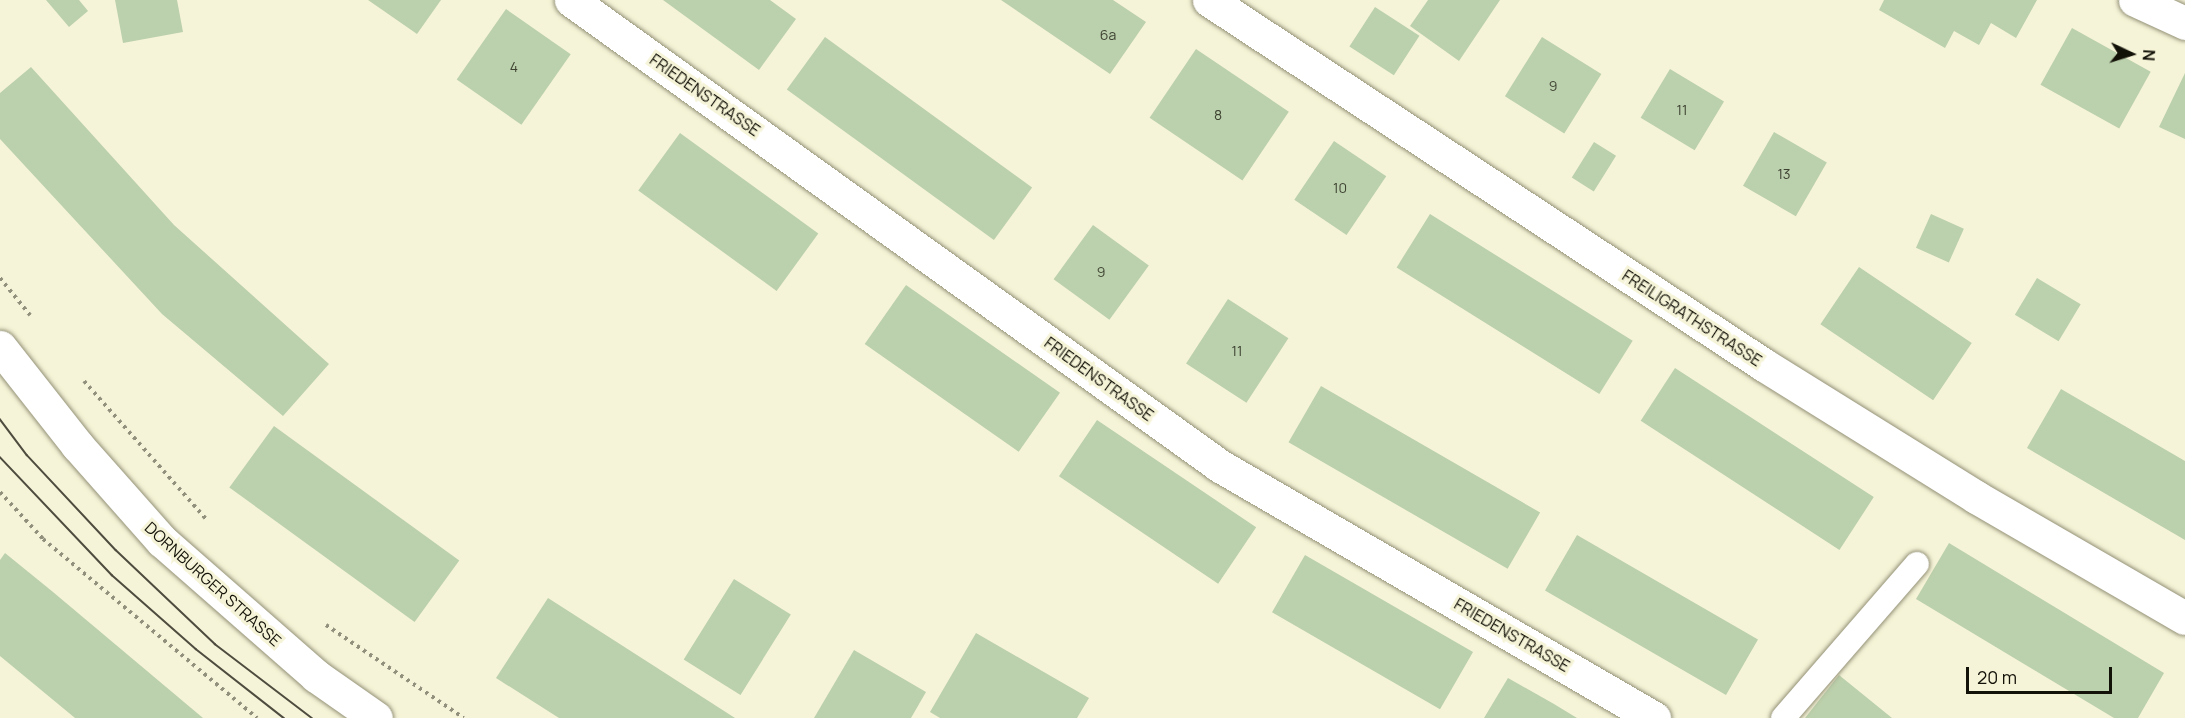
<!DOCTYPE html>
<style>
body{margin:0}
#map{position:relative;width:2185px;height:718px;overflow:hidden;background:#f6f4d8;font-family:Manrope,sans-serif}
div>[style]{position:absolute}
.building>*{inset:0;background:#bbd0ac;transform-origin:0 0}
.path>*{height:4px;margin-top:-2px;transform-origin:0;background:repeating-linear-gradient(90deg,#91907c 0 3px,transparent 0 7.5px)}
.roads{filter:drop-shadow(0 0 2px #939177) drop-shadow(0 0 2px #939177)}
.service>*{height:24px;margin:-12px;padding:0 12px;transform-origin:12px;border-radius:12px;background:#fff}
.minor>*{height:33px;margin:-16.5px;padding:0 16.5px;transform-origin:16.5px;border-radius:16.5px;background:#fff}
.tertiary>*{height:33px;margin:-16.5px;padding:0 16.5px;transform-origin:16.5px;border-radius:16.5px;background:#fff}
.tram>*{height:1.5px;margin:-0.75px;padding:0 0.75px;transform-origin:0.75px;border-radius:0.75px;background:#4e4c3e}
span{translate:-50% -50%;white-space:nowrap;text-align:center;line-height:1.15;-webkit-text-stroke:6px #f6f4d8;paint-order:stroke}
.number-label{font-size:14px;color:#3d4231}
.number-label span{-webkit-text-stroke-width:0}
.street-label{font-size:16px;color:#131208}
.north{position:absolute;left:2101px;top:24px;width:60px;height:60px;-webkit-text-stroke:4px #f6f4d8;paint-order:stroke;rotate:94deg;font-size:16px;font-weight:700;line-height:24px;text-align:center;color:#131208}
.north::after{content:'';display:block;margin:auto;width:21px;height:27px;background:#131208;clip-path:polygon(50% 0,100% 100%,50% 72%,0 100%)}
.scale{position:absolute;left:1966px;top:667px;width:146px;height:27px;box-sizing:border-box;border:3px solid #131208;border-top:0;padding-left:8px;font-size:18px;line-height:21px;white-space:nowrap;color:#131208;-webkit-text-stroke:4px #f6f4d8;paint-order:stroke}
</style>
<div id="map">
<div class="building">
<div style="clip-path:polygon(46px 0,79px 0,88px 11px,69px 27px)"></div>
<div style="clip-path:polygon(115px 0,177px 0,183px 32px,123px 43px)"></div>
<div style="clip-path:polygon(368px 0,441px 0,417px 34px)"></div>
<div style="clip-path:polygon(663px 0,770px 0,796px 19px,759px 70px)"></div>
<div style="clip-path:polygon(1001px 0,1113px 0,1146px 22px,1110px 74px)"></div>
<div style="clip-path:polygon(1428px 0,1500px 0,1459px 61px,1410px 26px)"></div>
<div style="clip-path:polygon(1884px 0,2037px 0,2016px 38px,1991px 23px,1979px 45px,1954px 31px,1945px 48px,1879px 10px)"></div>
<div style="left:1375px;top:7px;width:53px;height:47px;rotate:33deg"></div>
<div style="left:506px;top:9px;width:79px;height:86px;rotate:35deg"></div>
<div style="left:2072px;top:28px;width:90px;height:65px;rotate:29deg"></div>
<div style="left:825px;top:37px;width:256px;height:65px;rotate:36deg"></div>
<div style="left:1542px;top:37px;width:70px;height:70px;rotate:32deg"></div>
<div style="left:1196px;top:49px;width:112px;height:83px;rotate:34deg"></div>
<div style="clip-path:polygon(31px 67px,174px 225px,329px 364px,283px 416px,162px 314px,0 139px,0 93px)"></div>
<div style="left:1670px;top:69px;width:63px;height:57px;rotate:31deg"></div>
<div style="clip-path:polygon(2185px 73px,2185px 139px,2159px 127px)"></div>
<div style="left:1774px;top:132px;width:61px;height:62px;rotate:30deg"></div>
<div style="left:680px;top:133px;width:171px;height:71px;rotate:36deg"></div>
<div style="left:1334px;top:141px;width:63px;height:71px;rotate:34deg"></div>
<div style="left:1594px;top:142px;width:26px;height:42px;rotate:32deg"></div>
<div style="left:1430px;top:214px;width:239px;height:63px;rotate:32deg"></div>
<div style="left:1931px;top:214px;width:36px;height:37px;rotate:24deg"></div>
<div style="left:1093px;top:225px;width:69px;height:67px;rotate:36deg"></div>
<div style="left:1859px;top:267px;width:136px;height:69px;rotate:34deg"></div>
<div style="left:2037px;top:278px;width:51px;height:43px;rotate:31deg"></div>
<div style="left:906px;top:285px;width:188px;height:72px;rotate:35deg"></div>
<div style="left:1228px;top:299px;width:72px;height:77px;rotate:33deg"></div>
<div style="left:1675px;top:368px;width:237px;height:63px;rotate:33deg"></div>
<div style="left:1321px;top:386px;width:253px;height:65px;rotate:30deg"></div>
<div style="clip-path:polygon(2061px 389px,2185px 461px,2185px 540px,2027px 448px)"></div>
<div style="left:1097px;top:420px;width:192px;height:68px;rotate:34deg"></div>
<div style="left:274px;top:426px;width:229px;height:76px;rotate:36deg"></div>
<div style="left:1577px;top:535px;width:209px;height:64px;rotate:30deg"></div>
<div style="clip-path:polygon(1949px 543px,2164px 673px,2138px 718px,2114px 718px,1916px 599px)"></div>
<div style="clip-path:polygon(5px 553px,53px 592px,203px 718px,75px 718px,0 656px,0 560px)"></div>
<div style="left:1305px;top:555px;width:194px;height:66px;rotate:30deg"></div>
<div style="left:734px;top:579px;width:67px;height:95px;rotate:32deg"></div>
<div style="clip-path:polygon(548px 598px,651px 664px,735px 718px,559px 718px,496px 678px)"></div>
<div style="clip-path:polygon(976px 633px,1089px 698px,1077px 718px,940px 718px,930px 712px)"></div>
<div style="clip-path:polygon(854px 650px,926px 692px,911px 718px,814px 718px)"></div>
<div style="clip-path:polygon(1839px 675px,1892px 718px,1805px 718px)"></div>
<div style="clip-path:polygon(1508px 678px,1554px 704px,1577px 718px,1484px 718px)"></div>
</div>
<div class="path">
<div style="left:0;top:278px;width:48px;rotate:51deg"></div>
<div style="left:84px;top:381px;width:187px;rotate:48.5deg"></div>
<div style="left:0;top:492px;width:64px;rotate:47.5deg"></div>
<div style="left:43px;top:539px;width:279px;rotate:39.9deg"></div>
<div style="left:326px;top:625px;width:166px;rotate:34deg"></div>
</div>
<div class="roads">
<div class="service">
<div style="left:1783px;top:718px;width:204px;rotate:-49deg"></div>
</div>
<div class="minor">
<div style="left:571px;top:0;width:799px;rotate:35.68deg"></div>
<div style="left:1220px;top:466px;width:502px;rotate:30.14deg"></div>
<div style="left:1209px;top:0;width:664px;rotate:33.33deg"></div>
<div style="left:1764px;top:365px;width:250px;rotate:31.9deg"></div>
<div style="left:1976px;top:497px;width:241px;rotate:30.1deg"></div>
<div style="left:2135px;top:0;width:55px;rotate:24.7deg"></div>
</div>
<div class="tertiary">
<div style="left:0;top:347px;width:125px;rotate:51.8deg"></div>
<div style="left:77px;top:445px;width:128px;rotate:48.5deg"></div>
<div style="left:162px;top:541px;width:205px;rotate:41.2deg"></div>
<div style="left:316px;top:676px;width:73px;rotate:35deg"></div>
</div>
</div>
<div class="tram">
<div style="left:0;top:419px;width:45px;rotate:53.1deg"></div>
<div style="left:27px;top:455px;width:130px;rotate:46.9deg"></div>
<div style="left:116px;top:550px;width:137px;rotate:43.5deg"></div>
<div style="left:215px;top:644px;width:122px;rotate:37.3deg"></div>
<div style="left:0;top:457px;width:163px;rotate:46.5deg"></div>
<div style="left:112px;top:575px;width:112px;rotate:41.4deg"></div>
<div style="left:196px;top:649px;width:112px;rotate:38.1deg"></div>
</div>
<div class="number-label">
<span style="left:1108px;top:35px">6a</span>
<span style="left:514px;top:67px">4</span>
<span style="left:1553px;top:86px">9</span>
<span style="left:1682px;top:110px">11</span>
<span style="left:1218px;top:115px">8</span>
<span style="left:1784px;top:174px">13</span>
<span style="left:1340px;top:188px">10</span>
<span style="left:1101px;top:272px">9</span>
<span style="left:1237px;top:351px">11</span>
</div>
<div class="street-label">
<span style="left:705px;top:95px;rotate:35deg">FRIEDENSTRASSE</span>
<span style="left:1692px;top:318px;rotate:33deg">FREILIGRATHSTRASSE</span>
<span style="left:1099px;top:379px;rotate:36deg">FRIEDENSTRASSE</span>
<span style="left:213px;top:584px;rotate:42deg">DORNBURGER STRASSE</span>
<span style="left:1512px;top:635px;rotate:30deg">FRIEDENSTRASSE</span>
</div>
<div class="north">N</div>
<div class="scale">20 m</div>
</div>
